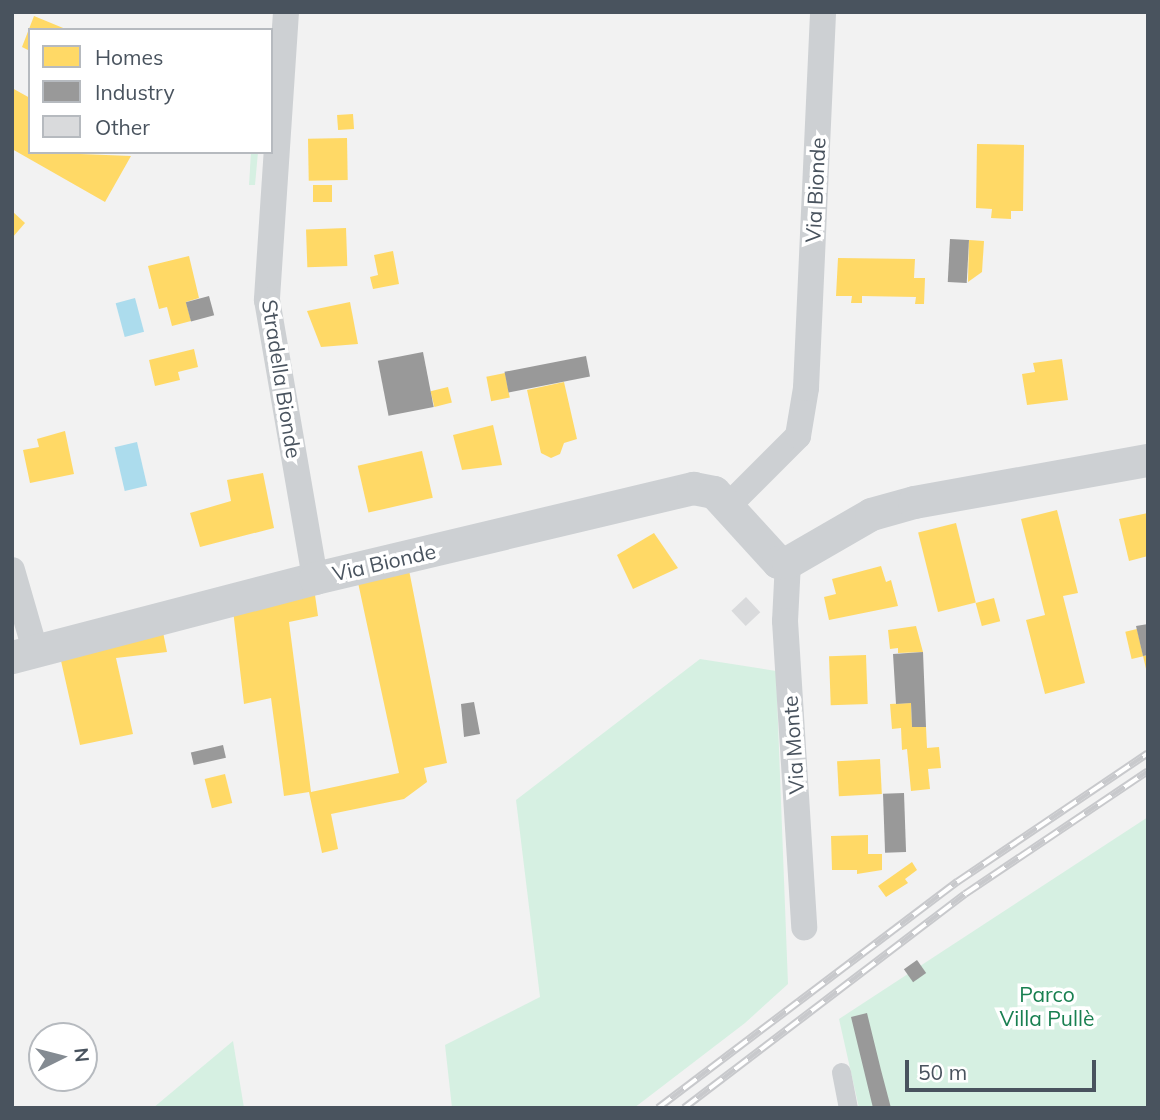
<!DOCTYPE html>
<meta charset="utf-8">
<style>
body{margin:0}
#map{position:relative;width:1160px;height:1120px;overflow:hidden;background:#f2f2f2;font-family:Mulish,sans-serif}
div>[style]{position:absolute}
.green>*{inset:0;background:#d6f0e2}
.water>*{inset:0;background:#acdced;transform-origin:0 0}
.homes>*{inset:0;background:#ffd966;transform-origin:0 0}
.industry>*{inset:0;background:#999;transform-origin:0 0}
.building>*{inset:0;background:#d9dadc;transform-origin:0 0}
.pedestrian>*{height:19px;margin:-9.5px;padding:0 9.5px;transform-origin:9.5px;border-radius:9.5px;background:#cdd0d3}
.minor>*{height:26px;margin:-13px;padding:0 13px;transform-origin:13px;border-radius:13px;background:#cdd0d3}
.tertiary>*{height:33px;margin:-16.5px;padding:0 16.5px;transform-origin:16.5px;border-radius:16.5px;background:#cdd0d3}
.rail>*{height:8px;margin-top:-4px;transform-origin:0;background:repeating-linear-gradient(90deg,#fff 0 16px,#c8c9cc 0 32px);box-sizing:border-box;border-block:2px solid #c8c9cc}
span{translate:-50% -50%;white-space:nowrap;text-align:center;line-height:1.15;-webkit-text-stroke:7px #fff;paint-order:stroke}
.street-label{font-size:21px;color:#49535e}
.park-label{font-size:21px;color:#198051}
.frame{position:absolute;inset:0;border:14px solid #49535e;pointer-events:none}
.legend{position:absolute;left:28px;top:28px;width:245px;height:126px;box-sizing:border-box;background:#fff;border:2px solid #b6babf;margin:0;padding:9px 12px;list-style:none;font-size:21px;color:#49535e}
.legend li{display:flex;align-items:center;gap:14px;height:35px}
.legend b{width:35px;border:2px solid #b6babf}
.north{position:absolute;left:28px;top:1022px;width:70px;height:70px;box-sizing:border-box;background:#fff;border:2px solid #b6babf;border-radius:50%;rotate:84deg;font-size:19px;font-weight:700;line-height:28px;text-align:center;color:#49535e}
.north::after{content:'';display:block;margin:auto;width:24px;height:32px;background:#848b92;clip-path:polygon(50% 0,100% 100%,50% 72%,0 100%)}
.scale{position:absolute;left:905px;top:1060px;width:191px;height:32px;box-sizing:border-box;border:4px solid #49535e;border-top:0;padding-left:9px;font-size:21px;line-height:24px;white-space:nowrap;color:#49535e;-webkit-text-stroke:5px #fff;paint-order:stroke}
</style>
<div id="map">
<div class="green">
<div style="clip-path:polygon(251px 152px,258px 152px,255px 185px,249px 185px)"></div>
<div style="clip-path:polygon(700px 659px,776px 671px,788px 984px,745px 1023px,634px 1108px,452px 1108px,445px 1045px,540px 997px,516px 800px)"></div>
<div style="clip-path:polygon(1148px 817px,1148px 1108px,859px 1108px,839px 1019px)"></div>
<div style="clip-path:polygon(233px 1041px,244px 1108px,153px 1108px)"></div>
</div>
<div class="water">
<div style="left:135px;top:298px;width:35px;height:20px;rotate:75deg"></div>
<div style="left:137px;top:442px;width:45px;height:23px;rotate:77deg"></div>
</div>
<div class="homes">
<div style="clip-path:polygon(34px 16px,68px 30px,30px 30px,30px 51px,22px 47px)"></div>
<div style="clip-path:polygon(12px 88px,30px 98px,30px 152px,131px 156px,105px 202px,12px 149px)"></div>
<div style="left:353px;top:114px;width:15px;height:16px;rotate:86deg"></div>
<div style="left:347px;top:138px;width:42px;height:39px;rotate:89deg"></div>
<div style="clip-path:polygon(977px 144px,1024px 145px,1023px 211px,1011px 211px,1011px 219px,991px 218px,992px 209px,976px 208px)"></div>
<div style="left:313px;top:185px;width:19px;height:17px"></div>
<div style="clip-path:polygon(12px 211px,25px 223px,12px 238px)"></div>
<div style="left:346px;top:228px;width:38px;height:40px;rotate:88deg"></div>
<div style="clip-path:polygon(969px 240px,984px 241px,982px 272px,968px 282px)"></div>
<div style="clip-path:polygon(393px 251px,399px 284px,373px 289px,370px 277px,378px 275px,374px 255px)"></div>
<div style="clip-path:polygon(189px 256px,199px 298px,186px 302px,191px 321px,172px 326px,167px 307px,159px 309px,148px 266px)"></div>
<div style="clip-path:polygon(838px 258px,915px 259px,914px 278px,925px 278px,924px 304px,915px 304px,916px 297px,862px 296px,862px 303px,851px 303px,852px 296px,836px 296px)"></div>
<div style="clip-path:polygon(350px 302px,358px 344px,321px 347px,307px 311px)"></div>
<div style="clip-path:polygon(194px 349px,198px 367px,178px 372px,180px 380px,155px 386px,149px 360px)"></div>
<div style="clip-path:polygon(1062px 359px,1068px 400px,1027px 405px,1022px 374px,1035px 372px,1033px 363px)"></div>
<div style="left:505px;top:373px;width:25px;height:19px;rotate:79deg"></div>
<div style="clip-path:polygon(564px 382px,577px 439px,564px 443px,560px 454px,551px 458px,541px 453px,527px 390px)"></div>
<div style="left:448px;top:387px;width:16px;height:18px;rotate:76deg"></div>
<div style="clip-path:polygon(493px 425px,502px 465px,462px 470px,453px 435px)"></div>
<div style="clip-path:polygon(65px 431px,74px 474px,30px 483px,23px 450px,39px 447px,37px 439px)"></div>
<div style="left:422px;top:451px;width:48px;height:66px;rotate:77deg"></div>
<div style="clip-path:polygon(263px 473px,274px 528px,200px 547px,190px 513px,231px 501px,227px 480px)"></div>
<div style="clip-path:polygon(1057px 510px,1078px 593px,1063px 596px,1085px 683px,1045px 694px,1026px 620px,1045px 615px,1021px 519px)"></div>
<div style="clip-path:polygon(1148px 513px,1148px 556px,1129px 561px,1119px 519px)"></div>
<div style="left:956px;top:523px;width:82px;height:39px;rotate:76deg"></div>
<div style="clip-path:polygon(654px 533px,678px 568px,633px 589px,617px 555px)"></div>
<div style="clip-path:polygon(408px 565px,447px 763px,424px 768px,427px 782px,404px 799px,331px 814px,338px 849px,322px 853px,309px 792px,284px 796px,271px 698px,244px 704px,233px 610px,314px 588px,318px 616px,289px 622px,311px 792px,399px 773px,357px 578px)"></div>
<div style="clip-path:polygon(881px 566px,886px 582px,891px 580px,898px 606px,829px 620px,824px 597px,836px 594px,832px 579px)"></div>
<div style="left:994px;top:598px;width:24px;height:19px;rotate:75deg"></div>
<div style="clip-path:polygon(916px 626px,923px 652px,898px 653px,898px 648px,890px 649px,888px 630px)"></div>
<div style="clip-path:polygon(162px 627px,167px 652px,116px 658px,133px 734px,80px 745px,59px 652px)"></div>
<div style="left:1137px;top:629px;width:28px;height:12px;rotate:77deg"></div>
<div style="left:866px;top:655px;width:49px;height:37px;rotate:88deg"></div>
<div style="clip-path:polygon(1148px 655px,1148px 673px,1147px 673px,1143px 656px)"></div>
<div style="clip-path:polygon(911px 703px,912px 727px,926px 727px,927px 748px,939px 747px,941px 768px,928px 769px,930px 789px,911px 791px,907px 749px,902px 750px,901px 728px,892px 729px,890px 704px)"></div>
<div style="left:880px;top:759px;width:35px;height:43px;rotate:87deg"></div>
<div style="left:225px;top:774px;width:30px;height:21px;rotate:76deg"></div>
<div style="clip-path:polygon(868px 835px,868px 854px,882px 854px,882px 870px,857px 874px,857px 870px,832px 870px,831px 836px)"></div>
<div style="clip-path:polygon(912px 862px,917px 870px,905px 879px,908px 883px,886px 897px,878px 886px)"></div>
</div>
<div class="industry">
<div style="left:950px;top:239px;width:19px;height:43px;rotate:3deg"></div>
<div style="left:209px;top:296px;width:20px;height:24px;rotate:75deg"></div>
<div style="left:423px;top:352px;width:56px;height:46px;rotate:79deg"></div>
<div style="left:586px;top:356px;width:21px;height:83px;rotate:79deg"></div>
<div style="clip-path:polygon(1148px 624px,1148px 655px,1143px 656px,1136px 626px)"></div>
<div style="clip-path:polygon(923px 652px,926px 727px,912px 727px,911px 703px,896px 704px,893px 654px)"></div>
<div style="clip-path:polygon(474px 702px,480px 734px,464px 737px,461px 704px)"></div>
<div style="left:223px;top:745px;width:13px;height:33px;rotate:77deg"></div>
<div style="left:904px;top:793px;width:59px;height:21px;rotate:88deg"></div>
<div style="left:917px;top:960px;width:16px;height:16px;rotate:55deg"></div>
<div style="clip-path:polygon(867px 1013px,881px 1070px,891px 1108px,873px 1108px,851px 1017px)"></div>
</div>
<div class="building">
<div style="left:746px;top:597px;width:21px;height:20px;rotate:47deg"></div>
</div>
<div class="pedestrian">
<div style="left:841px;top:1072px;width:37px;rotate:79deg"></div>
</div>
<div class="minor">
<div style="left:286px;top:12px;width:289px;rotate:93.8deg"></div>
<div style="left:267px;top:300px;width:282px;rotate:80.2deg"></div>
<div style="left:728px;top:506px;width:99px;rotate:-45deg"></div>
<div style="left:798px;top:436px;width:49px;rotate:-80.5deg"></div>
<div style="left:806px;top:388px;width:376px;rotate:-87.4deg"></div>
<div style="left:788px;top:562px;width:59px;rotate:92.9deg"></div>
<div style="left:785px;top:621px;width:307px;rotate:86.4deg"></div>
<div style="left:12px;top:570px;width:86px;rotate:73.9deg"></div>
</div>
<div class="tertiary">
<div style="left:12px;top:657px;width:313px;rotate:-14.6deg"></div>
<div style="left:315px;top:578px;width:389px;rotate:-13.4deg"></div>
<div style="left:693px;top:488px;width:21px;rotate:11deg"></div>
<div style="left:714px;top:492px;width:95px;rotate:47.6deg"></div>
<div style="left:778px;top:562px;width:10px"></div>
<div style="left:788px;top:562px;width:96px;rotate:-30deg"></div>
<div style="left:871px;top:514px;width:45px;rotate:-15.6deg"></div>
<div style="left:914px;top:502px;width:238px;rotate:-10.2deg"></div>
</div>
<div class="rail">
<div style="left:658px;top:1108px;width:375px;rotate:-37.1deg"></div>
<div style="left:957px;top:882px;width:230px;rotate:-34deg"></div>
<div style="left:684px;top:1108px;width:353px;rotate:-37.3deg"></div>
<div style="left:965px;top:894px;width:220px;rotate:-33.9deg"></div>
</div>
<div class="street-label">
<span style="left:815px;top:190px;rotate:-87deg">Via Bionde</span>
<span style="left:282px;top:379px;rotate:81deg">Stradella Bionde</span>
<span style="left:384px;top:562px;rotate:-13deg">Via Bionde</span>
<span style="left:793px;top:745px;rotate:-94deg">Via Monte</span>
</div>
<div class="park-label">
<span style="left:1047px;top:1006px">Parco<br>Villa Pullè</span>
</div>
<div class="frame"></div>
<ul class="legend">
<li><b style="height:19px;background:#ffd966"></b>Homes</li>
<li><b style="height:19px;background:#999"></b>Industry</li>
<li><b style="height:19px;background:#d9dadc"></b>Other</li>
</ul>
<div class="north">N</div>
<div class="scale">50 m</div>
</div>
